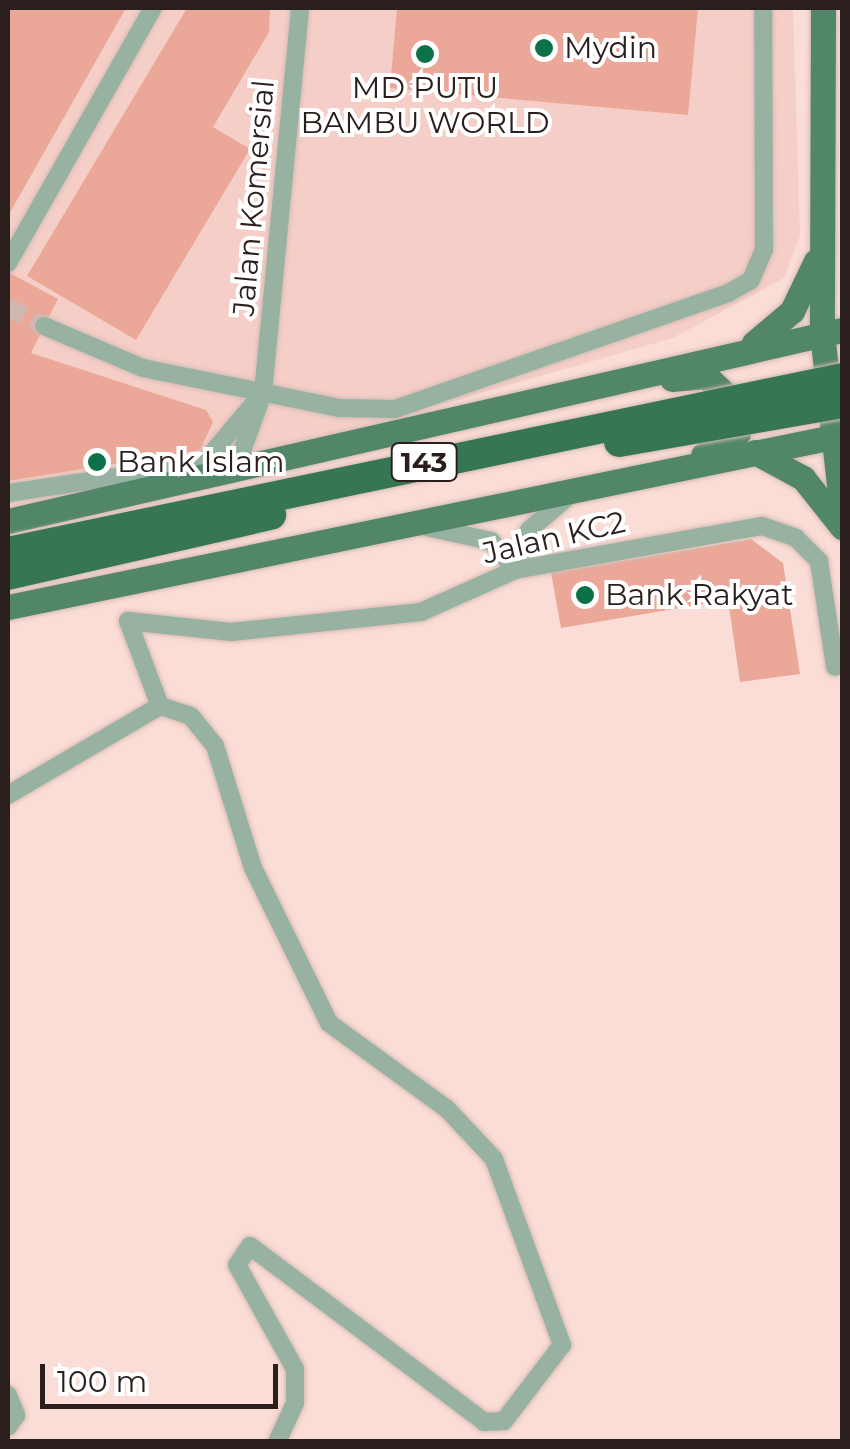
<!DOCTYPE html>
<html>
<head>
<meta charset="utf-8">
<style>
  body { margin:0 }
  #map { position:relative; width:850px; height:1449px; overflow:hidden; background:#faddd6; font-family:Montserrat,sans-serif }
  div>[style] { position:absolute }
  .built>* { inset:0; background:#f5cfc7 }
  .building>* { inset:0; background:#eba797 }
  .street-tunnel>* { height:18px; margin-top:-9px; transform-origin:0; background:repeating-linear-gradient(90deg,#d0b7b1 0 18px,transparent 0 27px) }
  .roads { filter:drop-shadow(0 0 2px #d5bbb5) drop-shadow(0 0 2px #d5bbb5) }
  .street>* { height:18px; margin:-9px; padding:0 9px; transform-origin:9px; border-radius:9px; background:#97b2a1 }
  .primary>* { height:25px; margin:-12.5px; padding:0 12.5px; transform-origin:12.5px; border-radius:12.5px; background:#528669 }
  .bridges { filter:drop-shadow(0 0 2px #d5bbb5) drop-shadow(0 0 2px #d5bbb5) }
  .highway-bridge>* { height:30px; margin:-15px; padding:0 15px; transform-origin:15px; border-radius:15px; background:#377655 }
  .dots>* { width:28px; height:28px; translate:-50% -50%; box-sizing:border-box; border:5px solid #fff; border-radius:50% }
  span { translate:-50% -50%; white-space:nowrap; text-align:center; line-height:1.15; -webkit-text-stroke:8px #fff; paint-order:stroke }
  .shield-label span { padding:2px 8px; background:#fff; border:2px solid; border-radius:8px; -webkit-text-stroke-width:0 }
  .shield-label { font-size:28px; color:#2a1f1d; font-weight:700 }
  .poi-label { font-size:30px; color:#2a1f1d }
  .left { translate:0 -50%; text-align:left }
  .street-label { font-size:30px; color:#2a1f1d }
  .frame { position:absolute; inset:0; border:10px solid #2a1f1d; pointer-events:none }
  .scale { position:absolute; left:40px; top:1364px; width:238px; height:45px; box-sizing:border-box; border:5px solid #2a1f1d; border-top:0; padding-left:12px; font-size:30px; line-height:35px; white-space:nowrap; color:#2a1f1d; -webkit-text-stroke:8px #fff; paint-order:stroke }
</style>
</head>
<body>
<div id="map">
  <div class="built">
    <i style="clip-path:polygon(8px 8px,793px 8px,800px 236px,784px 278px,673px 338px,300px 445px,8px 504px)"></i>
  </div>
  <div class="building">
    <i style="clip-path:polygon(8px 8px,126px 8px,8px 216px)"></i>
    <i style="clip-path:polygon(187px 8px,270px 8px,269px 32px,213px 127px,250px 149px,136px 340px,27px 276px)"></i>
    <i style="clip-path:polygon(397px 8px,698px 8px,688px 115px,390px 88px)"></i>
    <i style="clip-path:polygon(8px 272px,58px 299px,31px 353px,206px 410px,213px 422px,200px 450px,8px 481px)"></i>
    <i style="clip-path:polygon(751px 539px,783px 563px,800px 674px,740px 682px,728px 600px,561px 628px,551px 573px)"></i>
  </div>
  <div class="street-tunnel">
    <i style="left:8px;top:307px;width:41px;rotate:27.8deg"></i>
  </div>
  <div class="roads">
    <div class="street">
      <i style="left:8px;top:263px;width:293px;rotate:-60.4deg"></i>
      <i style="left:44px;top:326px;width:108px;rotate:23deg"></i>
      <i style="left:143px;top:368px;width:201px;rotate:11.5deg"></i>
      <i style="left:340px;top:408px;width:55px;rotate:1deg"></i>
      <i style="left:395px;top:409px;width:353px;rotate:-19.2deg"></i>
      <i style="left:728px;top:293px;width:26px;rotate:-29deg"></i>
      <i style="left:751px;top:280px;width:33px;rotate:-67deg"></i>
      <i style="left:764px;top:250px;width:242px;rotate:-90.2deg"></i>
      <i style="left:225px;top:470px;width:25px;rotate:-48deg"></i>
      <i style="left:242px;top:451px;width:62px;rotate:-70.1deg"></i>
      <i style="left:263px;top:393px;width:387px;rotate:-84.5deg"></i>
      <i style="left:8px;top:493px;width:197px;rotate:-8.5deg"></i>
      <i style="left:203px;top:464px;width:92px;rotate:-49.9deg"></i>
      <i style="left:422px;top:526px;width:71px;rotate:12.3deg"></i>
      <i style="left:491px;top:541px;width:38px;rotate:50deg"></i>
      <i style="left:515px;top:570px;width:42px;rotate:-70.7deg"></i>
      <i style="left:529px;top:530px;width:57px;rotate:-40.7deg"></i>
      <i style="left:8px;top:795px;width:176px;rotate:-30.4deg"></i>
      <i style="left:8px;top:1395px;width:22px;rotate:68deg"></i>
      <i style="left:16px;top:1415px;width:14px;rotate:124deg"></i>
      <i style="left:277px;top:1442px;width:43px;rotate:-65.2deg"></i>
      <i style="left:295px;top:1403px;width:34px;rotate:-90deg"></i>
      <i style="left:295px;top:1369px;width:119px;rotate:-119.1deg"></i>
      <i style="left:237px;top:1265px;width:23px;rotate:-56deg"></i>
      <i style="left:250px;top:1246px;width:293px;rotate:36.9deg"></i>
      <i style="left:484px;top:1422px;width:20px;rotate:-3deg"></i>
      <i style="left:504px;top:1421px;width:96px;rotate:-52.7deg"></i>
      <i style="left:562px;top:1345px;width:198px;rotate:-110.1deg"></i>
      <i style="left:494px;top:1159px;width:69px;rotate:-133.2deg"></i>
      <i style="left:447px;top:1109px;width:146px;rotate:-143.9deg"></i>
      <i style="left:329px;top:1023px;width:173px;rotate:-116.1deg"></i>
      <i style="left:253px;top:868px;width:128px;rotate:-107.3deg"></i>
      <i style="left:215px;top:746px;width:38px;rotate:-129deg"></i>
      <i style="left:191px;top:716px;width:33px;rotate:-162deg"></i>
      <i style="left:160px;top:706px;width:91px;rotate:-110.6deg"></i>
      <i style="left:128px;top:621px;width:104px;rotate:6.1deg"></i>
      <i style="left:231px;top:632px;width:191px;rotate:-6deg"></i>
      <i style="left:421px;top:612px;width:103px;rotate:-24.1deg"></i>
      <i style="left:515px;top:570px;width:251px;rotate:-10.1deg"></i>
      <i style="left:762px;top:526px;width:36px;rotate:19deg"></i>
      <i style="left:796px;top:538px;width:33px;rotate:45deg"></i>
      <i style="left:819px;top:561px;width:107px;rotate:81.4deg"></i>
    </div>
    <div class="primary">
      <i style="left:823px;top:8px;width:325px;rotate:90.2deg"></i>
      <i style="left:822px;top:333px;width:178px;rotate:83.6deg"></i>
      <i style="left:754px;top:343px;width:50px;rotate:-40.1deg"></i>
      <i style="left:792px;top:311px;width:55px;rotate:-64.4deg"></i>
      <i style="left:672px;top:379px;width:34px;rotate:-5deg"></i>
      <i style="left:706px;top:376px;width:47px;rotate:43.3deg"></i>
      <i style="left:740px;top:408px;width:25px;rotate:95deg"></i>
      <i style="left:738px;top:433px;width:41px;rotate:147.8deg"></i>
      <i style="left:755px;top:452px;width:55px;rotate:28.4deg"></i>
      <i style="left:803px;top:478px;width:63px;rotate:51.5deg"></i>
      <i style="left:8px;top:521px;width:856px;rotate:-12.9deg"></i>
      <i style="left:8px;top:607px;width:852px;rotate:-11.65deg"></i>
    </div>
  </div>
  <div class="bridges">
    <div class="highway-bridge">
      <i style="left:619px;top:442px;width:226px;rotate:-9.9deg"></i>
      <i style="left:8px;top:552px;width:852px;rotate:-11.78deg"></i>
      <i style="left:8px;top:575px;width:270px;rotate:-12.9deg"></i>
    </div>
  </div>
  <div class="dots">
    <i style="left:544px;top:48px;background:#0b7147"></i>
    <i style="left:425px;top:54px;background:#0b7147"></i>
    <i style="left:97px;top:462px;background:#0b7147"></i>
    <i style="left:585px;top:595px;background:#0b7147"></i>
  </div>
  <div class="shield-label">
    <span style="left:424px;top:462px">143</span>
  </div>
  <div class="poi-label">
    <span class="left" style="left:564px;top:48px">Mydin</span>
    <span style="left:425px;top:105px">MD PUTU<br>BAMBU WORLD</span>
    <span class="left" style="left:117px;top:462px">Bank Islam</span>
    <span class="left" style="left:605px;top:595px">Bank Rakyat</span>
  </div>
  <div class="street-label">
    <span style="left:254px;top:198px;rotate:-85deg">Jalan Komersial</span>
    <span style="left:554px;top:538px;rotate:-13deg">Jalan KC2</span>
  </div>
  <div class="frame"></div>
  <div class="scale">100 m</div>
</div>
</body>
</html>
